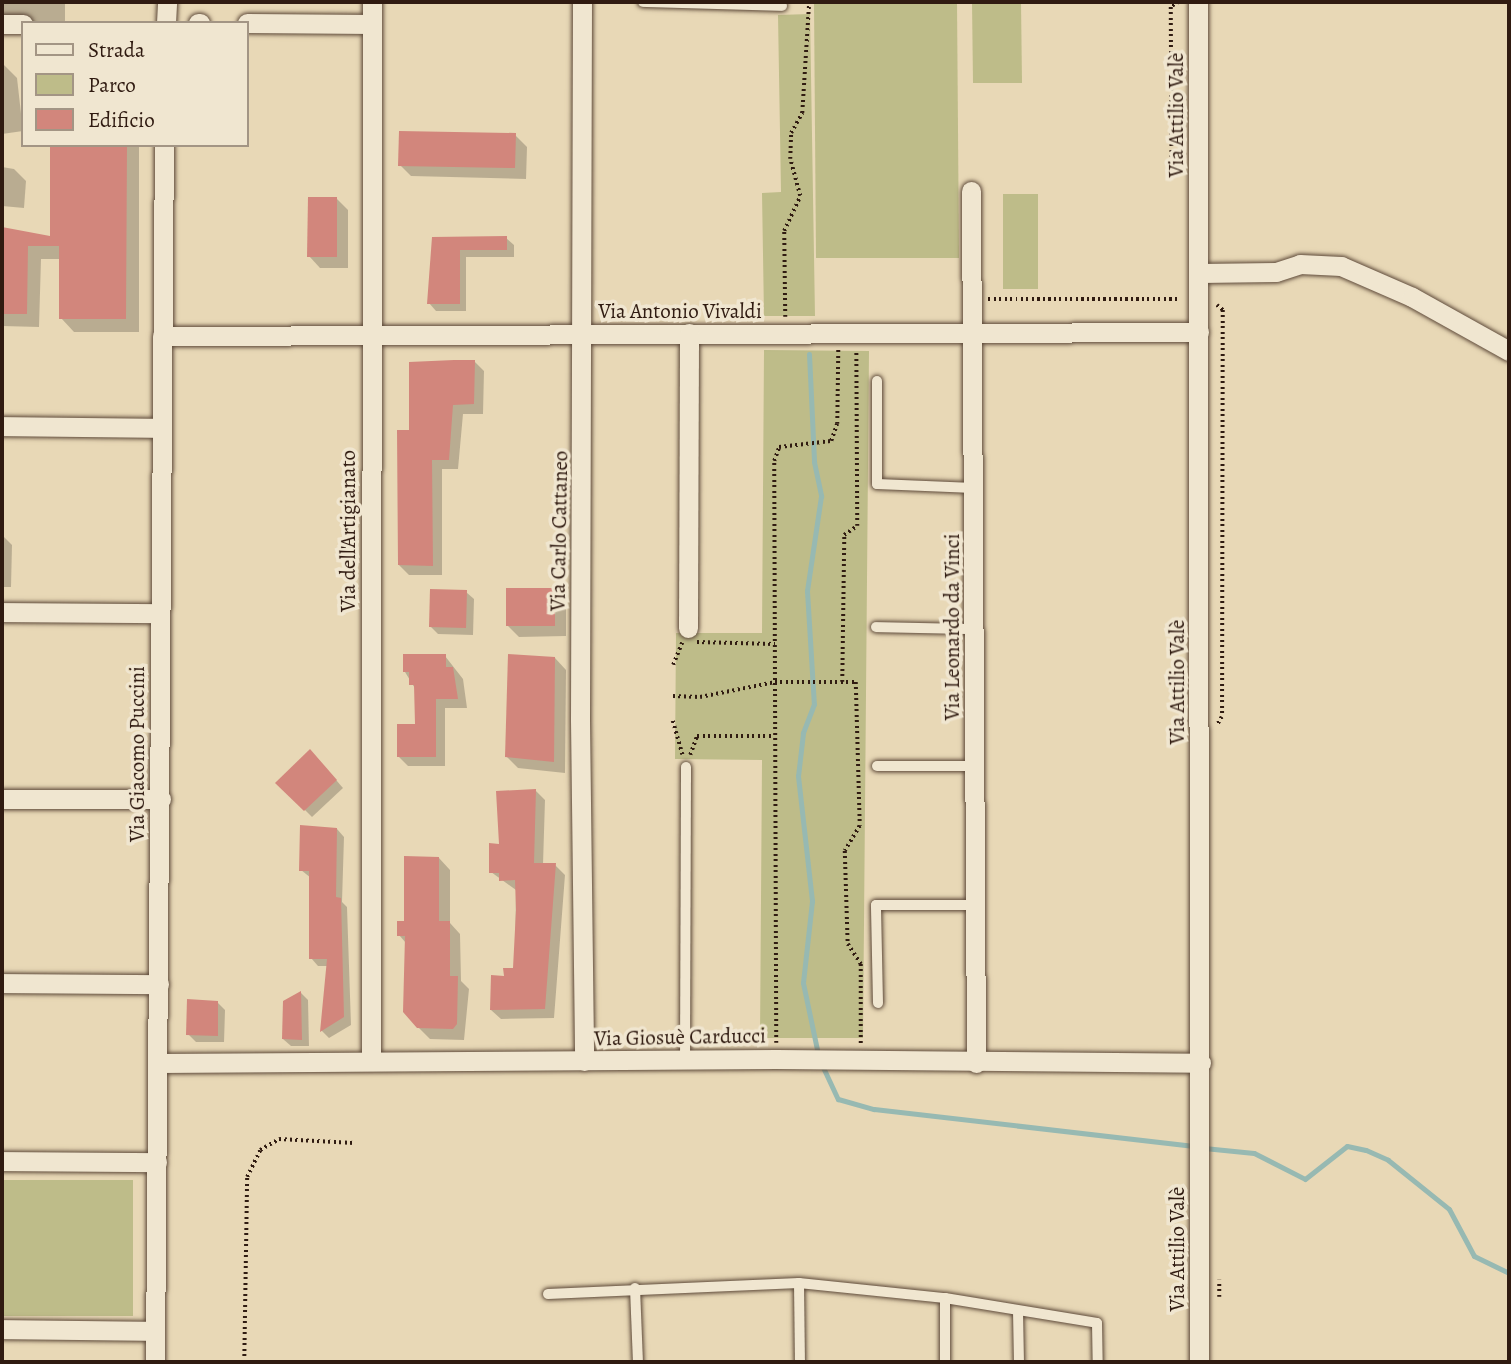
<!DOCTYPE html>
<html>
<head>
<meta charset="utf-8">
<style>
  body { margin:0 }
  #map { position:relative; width:1511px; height:1364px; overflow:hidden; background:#e8d8b6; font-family:Alegreya,serif }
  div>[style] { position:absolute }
  .green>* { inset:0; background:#bebc89 }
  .shadow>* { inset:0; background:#0003 }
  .stream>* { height:5px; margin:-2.5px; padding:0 2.5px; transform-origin:2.5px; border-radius:2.5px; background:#97b9b2 }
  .building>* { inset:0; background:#d2867c }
  .path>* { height:3.5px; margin-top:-1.75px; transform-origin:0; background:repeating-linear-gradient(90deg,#301b11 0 2px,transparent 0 5.5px) }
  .roads { filter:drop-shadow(0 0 2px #5e4a3a) drop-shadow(0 0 2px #5e4a3a) }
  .service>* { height:10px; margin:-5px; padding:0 5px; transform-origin:5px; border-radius:5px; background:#f0e6d0 }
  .minor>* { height:19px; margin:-9.5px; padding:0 9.5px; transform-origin:9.5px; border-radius:9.5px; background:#f0e6d0 }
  span { translate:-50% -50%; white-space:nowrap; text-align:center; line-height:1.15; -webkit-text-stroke:7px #f0e6d0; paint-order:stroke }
  .street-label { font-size:21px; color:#301b11 }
  .frame { position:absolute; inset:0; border:4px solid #301b11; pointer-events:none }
  .legend { position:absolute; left:21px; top:21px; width:228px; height:126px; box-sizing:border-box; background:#f0e6d0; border:2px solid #a39584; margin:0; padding:9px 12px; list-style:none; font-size:21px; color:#301b11 }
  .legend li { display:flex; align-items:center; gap:14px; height:35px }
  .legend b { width:35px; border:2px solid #a39584 }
</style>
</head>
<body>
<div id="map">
  <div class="green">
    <i style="clip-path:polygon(814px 2px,957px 2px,959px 258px,816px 258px)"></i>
    <i style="clip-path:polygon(972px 2px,1021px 2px,1022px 83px,973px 83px)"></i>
    <i style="clip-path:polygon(810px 14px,815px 316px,764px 316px,762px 193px,781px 192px,778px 15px)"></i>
    <i style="clip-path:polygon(1003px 194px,1038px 194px,1038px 289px,1003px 289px)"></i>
    <i style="clip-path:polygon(764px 350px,869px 351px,863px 1038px,760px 1038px,762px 760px,675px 759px,676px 633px,762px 633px)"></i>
    <i style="clip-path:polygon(2px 1180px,133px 1180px,133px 1316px,2px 1316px)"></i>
  </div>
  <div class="shadow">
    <i style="clip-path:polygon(2px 2px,65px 2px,65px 21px,2px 22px)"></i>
    <i style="clip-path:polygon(2px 63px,17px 78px,23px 131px,2px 134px)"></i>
    <i style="clip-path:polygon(515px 135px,527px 147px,526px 179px,411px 176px,400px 165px)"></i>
    <i style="clip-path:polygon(52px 145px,139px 145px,139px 332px,74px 332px,61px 318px,61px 259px,41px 259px,39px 327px,2px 326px,2px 229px,52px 238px)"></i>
    <i style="clip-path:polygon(2px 167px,14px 169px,26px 181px,24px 208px,2px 206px)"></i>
    <i style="clip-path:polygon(337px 199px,348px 210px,348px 268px,320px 268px,309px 256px)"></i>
    <i style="clip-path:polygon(506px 238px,514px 245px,514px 257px,466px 257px,466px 311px,436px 311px,429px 303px,434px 239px)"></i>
    <i style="clip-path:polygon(474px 361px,484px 371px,483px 414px,463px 414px,458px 469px,442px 469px,442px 575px,409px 575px,399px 565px,411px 432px)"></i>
    <i style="clip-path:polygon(2px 535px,12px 545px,11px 587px,2px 587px)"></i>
    <i style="clip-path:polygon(555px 589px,566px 601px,566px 636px,519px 637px,508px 626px)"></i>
    <i style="clip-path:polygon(466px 592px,474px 599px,473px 635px,438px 634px,431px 627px)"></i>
    <i style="clip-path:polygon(445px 656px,463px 679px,467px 708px,445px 708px,445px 766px,408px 766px,398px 756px,417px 725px,416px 690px,405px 672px)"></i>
    <i style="clip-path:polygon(555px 658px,566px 670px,565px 773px,518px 768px,507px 757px)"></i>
    <i style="clip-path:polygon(317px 758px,343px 788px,312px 817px,278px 783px)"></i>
    <i style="clip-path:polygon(535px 790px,545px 800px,543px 865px,555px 865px,565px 875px,554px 1018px,501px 1019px,491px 1010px,506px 978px,515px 970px,516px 890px,491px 872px,500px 845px)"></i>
    <i style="clip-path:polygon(337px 829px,344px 837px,342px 902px,347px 907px,351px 1025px,329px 1038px,322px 1031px,328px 966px,318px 966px,311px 958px,311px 878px,301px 870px)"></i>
    <i style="clip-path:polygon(439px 858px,450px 870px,450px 923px,460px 934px,461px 981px,469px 989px,464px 1040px,430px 1039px,418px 1027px,406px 943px,399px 935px)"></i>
    <i style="clip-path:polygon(301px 993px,308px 1000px,309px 1046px,291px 1046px,283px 1039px)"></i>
    <i style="clip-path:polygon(217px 1002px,225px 1010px,224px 1042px,196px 1042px,188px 1034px)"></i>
  </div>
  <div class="stream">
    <i style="left:809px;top:354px;width:108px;rotate:87.3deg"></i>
    <i style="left:814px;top:462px;width:35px;rotate:78deg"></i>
    <i style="left:821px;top:496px;width:96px;rotate:98.4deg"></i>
    <i style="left:807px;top:591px;width:113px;rotate:86.5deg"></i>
    <i style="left:814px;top:704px;width:31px;rotate:111deg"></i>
    <i style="left:803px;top:733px;width:43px;rotate:96.6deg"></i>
    <i style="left:798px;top:776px;width:126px;rotate:83.6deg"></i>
    <i style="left:812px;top:901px;width:82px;rotate:96.3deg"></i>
    <i style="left:803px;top:983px;width:73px;rotate:78.1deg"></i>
    <i style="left:821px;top:1063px;width:40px;rotate:65deg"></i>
    <i style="left:838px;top:1099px;width:37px;rotate:16deg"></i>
    <i style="left:874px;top:1109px;width:322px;rotate:6.6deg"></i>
    <i style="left:1204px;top:1148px;width:50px;rotate:5.7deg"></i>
    <i style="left:1254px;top:1153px;width:57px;rotate:27deg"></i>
    <i style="left:1305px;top:1179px;width:53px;rotate:-38.2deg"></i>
    <i style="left:1347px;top:1146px;width:19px;rotate:12deg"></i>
    <i style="left:1366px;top:1150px;width:24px;rotate:24deg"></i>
    <i style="left:1388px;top:1160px;width:78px;rotate:38.8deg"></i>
    <i style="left:1449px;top:1209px;width:53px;rotate:62deg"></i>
    <i style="left:1474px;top:1256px;width:39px;rotate:26deg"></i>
  </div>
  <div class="building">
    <i style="clip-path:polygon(399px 131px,516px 133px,515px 168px,398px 166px)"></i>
    <i style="clip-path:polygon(50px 145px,127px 145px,126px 319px,59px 319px,59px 246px,28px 246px,27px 314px,2px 314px,2px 227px,50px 236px)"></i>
    <i style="clip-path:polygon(308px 197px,337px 197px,337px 257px,307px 257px)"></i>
    <i style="clip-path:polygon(507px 236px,507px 250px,460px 250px,460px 304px,427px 304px,432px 237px)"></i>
    <i style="clip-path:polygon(454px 360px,475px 360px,474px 404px,453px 405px,449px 460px,432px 460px,433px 566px,398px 565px,397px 430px,409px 430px,409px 362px)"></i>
    <i style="clip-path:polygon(506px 588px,555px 588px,555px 626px,506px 626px)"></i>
    <i style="clip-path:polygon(430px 589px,467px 590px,466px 628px,429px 627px)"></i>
    <i style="clip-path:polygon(403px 654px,446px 654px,446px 667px,453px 667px,458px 699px,436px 699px,436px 757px,397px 757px,397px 724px,415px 724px,414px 685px,409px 685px,409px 672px,403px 672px)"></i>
    <i style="clip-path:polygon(508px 654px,555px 657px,554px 762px,505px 757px)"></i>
    <i style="clip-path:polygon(310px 749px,337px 780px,304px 811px,275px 783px)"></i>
    <i style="clip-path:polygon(536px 789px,534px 863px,556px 863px,545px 1009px,490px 1010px,491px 975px,504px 976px,503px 968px,513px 968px,516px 910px,515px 880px,499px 881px,499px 873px,489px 873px,489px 843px,499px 844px,496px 791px)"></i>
    <i style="clip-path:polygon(300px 825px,337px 828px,336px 897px,341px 898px,344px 1017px,320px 1032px,327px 959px,309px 959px,309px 871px,299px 871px)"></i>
    <i style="clip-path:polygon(404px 856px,439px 857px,439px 921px,450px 921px,450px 976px,458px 976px,457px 1024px,453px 1029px,417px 1028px,403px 1012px,405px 936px,397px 936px,397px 921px,404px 921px)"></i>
    <i style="clip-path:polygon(301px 991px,302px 1040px,282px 1039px,283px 1001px)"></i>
    <i style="clip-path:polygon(187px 999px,218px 1001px,218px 1036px,186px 1035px)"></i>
  </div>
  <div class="path">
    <i style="left:1179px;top:2px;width:9px;rotate:148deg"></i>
    <i style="left:1171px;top:7px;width:164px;rotate:89.7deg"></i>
    <i style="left:1172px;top:171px;width:9px;rotate:32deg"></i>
    <i style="left:988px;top:299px;width:192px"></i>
    <i style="left:1217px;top:305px;width:8px;rotate:40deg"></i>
    <i style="left:1223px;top:310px;width:407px;rotate:90.1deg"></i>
    <i style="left:1222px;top:717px;width:8px;rotate:120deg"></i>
    <i style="left:785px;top:317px;width:86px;rotate:-90.7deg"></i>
    <i style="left:784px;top:231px;width:38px;rotate:-65deg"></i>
    <i style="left:800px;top:196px;width:38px;rotate:-105deg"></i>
    <i style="left:790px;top:159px;width:26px;rotate:-88deg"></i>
    <i style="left:791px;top:133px;width:23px;rotate:-61deg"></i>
    <i style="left:802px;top:113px;width:111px;rotate:-86.4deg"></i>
    <i style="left:697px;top:642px;width:78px;rotate:1.5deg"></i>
    <i style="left:673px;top:665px;width:24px;rotate:-68deg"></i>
    <i style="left:842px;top:682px;width:147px;rotate:-89.2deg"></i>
    <i style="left:844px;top:535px;width:16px;rotate:-35deg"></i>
    <i style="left:857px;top:526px;width:175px;rotate:-90.3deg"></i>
    <i style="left:673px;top:696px;width:27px;rotate:2deg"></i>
    <i style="left:700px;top:697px;width:76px;rotate:-11.3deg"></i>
    <i style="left:775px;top:682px;width:81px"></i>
    <i style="left:856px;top:682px;width:144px;rotate:88.4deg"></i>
    <i style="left:860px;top:826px;width:29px;rotate:121deg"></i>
    <i style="left:845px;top:851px;width:93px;rotate:88.2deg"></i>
    <i style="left:848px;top:944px;width:24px;rotate:57deg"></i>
    <i style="left:861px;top:964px;width:80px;rotate:90deg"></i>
    <i style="left:673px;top:721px;width:35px;rotate:74deg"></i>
    <i style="left:690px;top:755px;width:20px;rotate:-70deg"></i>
    <i style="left:697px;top:736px;width:77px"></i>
    <i style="left:776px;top:1043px;width:582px;rotate:-90.2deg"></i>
    <i style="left:774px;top:461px;width:15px;rotate:-70deg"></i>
    <i style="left:779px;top:447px;width:52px;rotate:-6.6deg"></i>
    <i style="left:831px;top:441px;width:18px;rotate:-71deg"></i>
    <i style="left:837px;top:424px;width:75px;rotate:-89.2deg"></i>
    <i style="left:1219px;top:1297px;width:17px;rotate:-90deg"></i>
    <i style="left:244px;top:1362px;width:185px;rotate:-89.1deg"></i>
    <i style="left:247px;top:1177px;width:30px;rotate:-64deg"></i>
    <i style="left:260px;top:1150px;width:22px;rotate:-30deg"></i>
    <i style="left:279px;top:1139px;width:75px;rotate:3.1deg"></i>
  </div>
  <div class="roads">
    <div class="service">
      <i style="left:643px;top:2px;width:139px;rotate:1.6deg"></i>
      <i style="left:877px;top:381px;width:103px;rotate:90deg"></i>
      <i style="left:877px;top:484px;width:97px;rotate:2.4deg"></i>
      <i style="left:876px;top:627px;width:98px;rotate:1.2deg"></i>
      <i style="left:877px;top:766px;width:98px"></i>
      <i style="left:878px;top:1003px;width:98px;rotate:-91.2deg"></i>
      <i style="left:876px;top:905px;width:99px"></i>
      <i style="left:685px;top:1060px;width:293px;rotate:-89.8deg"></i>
      <i style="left:799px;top:1283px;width:79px;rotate:89.3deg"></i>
      <i style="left:635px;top:1288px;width:74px;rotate:87.7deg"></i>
      <i style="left:548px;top:1294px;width:251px;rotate:-2.5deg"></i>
      <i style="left:799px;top:1283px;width:147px;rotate:5.9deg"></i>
      <i style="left:945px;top:1298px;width:154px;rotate:9.3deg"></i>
      <i style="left:1097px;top:1323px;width:39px;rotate:89deg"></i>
      <i style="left:1018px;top:1311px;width:51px;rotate:88.9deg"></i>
      <i style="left:945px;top:1362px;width:64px;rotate:-90deg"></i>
    </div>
    <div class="minor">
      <i style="left:582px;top:2px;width:718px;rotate:90.16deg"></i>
      <i style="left:580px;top:720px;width:341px;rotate:89.3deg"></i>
      <i style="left:1198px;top:2px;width:1360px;rotate:89.96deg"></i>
      <i style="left:166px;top:23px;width:21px;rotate:-87deg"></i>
      <i style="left:198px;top:23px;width:2px"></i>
      <i style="left:247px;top:23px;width:125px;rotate:0.5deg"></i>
      <i style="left:2px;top:24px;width:21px"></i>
      <i style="left:971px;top:191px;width:872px;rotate:89.67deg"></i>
      <i style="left:1200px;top:273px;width:76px;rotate:-0.8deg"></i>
      <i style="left:1276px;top:272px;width:25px;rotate:-18deg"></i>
      <i style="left:1300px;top:264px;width:41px;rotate:2.8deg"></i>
      <i style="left:1341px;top:266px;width:77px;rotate:23.6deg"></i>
      <i style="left:1412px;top:297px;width:111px;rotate:29.1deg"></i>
      <i style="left:162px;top:336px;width:1037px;rotate:-0.22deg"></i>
      <i style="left:2px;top:426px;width:160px;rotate:0.7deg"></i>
      <i style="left:2px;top:612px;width:158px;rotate:0.4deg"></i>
      <i style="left:688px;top:628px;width:295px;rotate:-89.8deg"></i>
      <i style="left:2px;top:799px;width:159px"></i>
      <i style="left:2px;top:983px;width:157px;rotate:0.4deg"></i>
      <i style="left:371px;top:1061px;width:1059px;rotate:-89.95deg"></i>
      <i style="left:159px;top:1063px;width:617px;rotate:-0.37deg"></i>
      <i style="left:776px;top:1059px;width:425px;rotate:0.5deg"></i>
      <i style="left:2px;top:1161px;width:155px;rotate:0.4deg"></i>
      <i style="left:2px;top:1329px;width:153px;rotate:0.7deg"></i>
      <i style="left:155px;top:1362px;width:1217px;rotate:-89.58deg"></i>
    </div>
  </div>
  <div class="street-label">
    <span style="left:1176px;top:115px;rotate:-90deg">Via Attilio Valè</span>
    <span style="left:680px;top:311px">Via Antonio Vivaldi</span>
    <span style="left:348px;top:531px;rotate:-90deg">Via dell'Artigianato</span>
    <span style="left:559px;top:531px;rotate:-89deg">Via Carlo Cattaneo</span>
    <span style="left:952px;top:627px;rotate:-90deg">Via Leonardo da Vinci</span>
    <span style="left:1177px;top:682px;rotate:-90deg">Via Attilio Valè</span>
    <span style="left:137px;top:754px;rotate:-90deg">Via Giacomo Puccini</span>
    <span style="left:680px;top:1037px;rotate:-1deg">Via Giosuè Carducci</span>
    <span style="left:1177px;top:1249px;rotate:-90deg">Via Attilio Valè</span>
  </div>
  <div class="frame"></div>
  <ul class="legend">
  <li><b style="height:9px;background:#f0e6d0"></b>Strada</li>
  <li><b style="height:19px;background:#bebc89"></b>Parco</li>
  <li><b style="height:19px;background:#d2867c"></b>Edificio</li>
  </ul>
</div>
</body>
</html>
